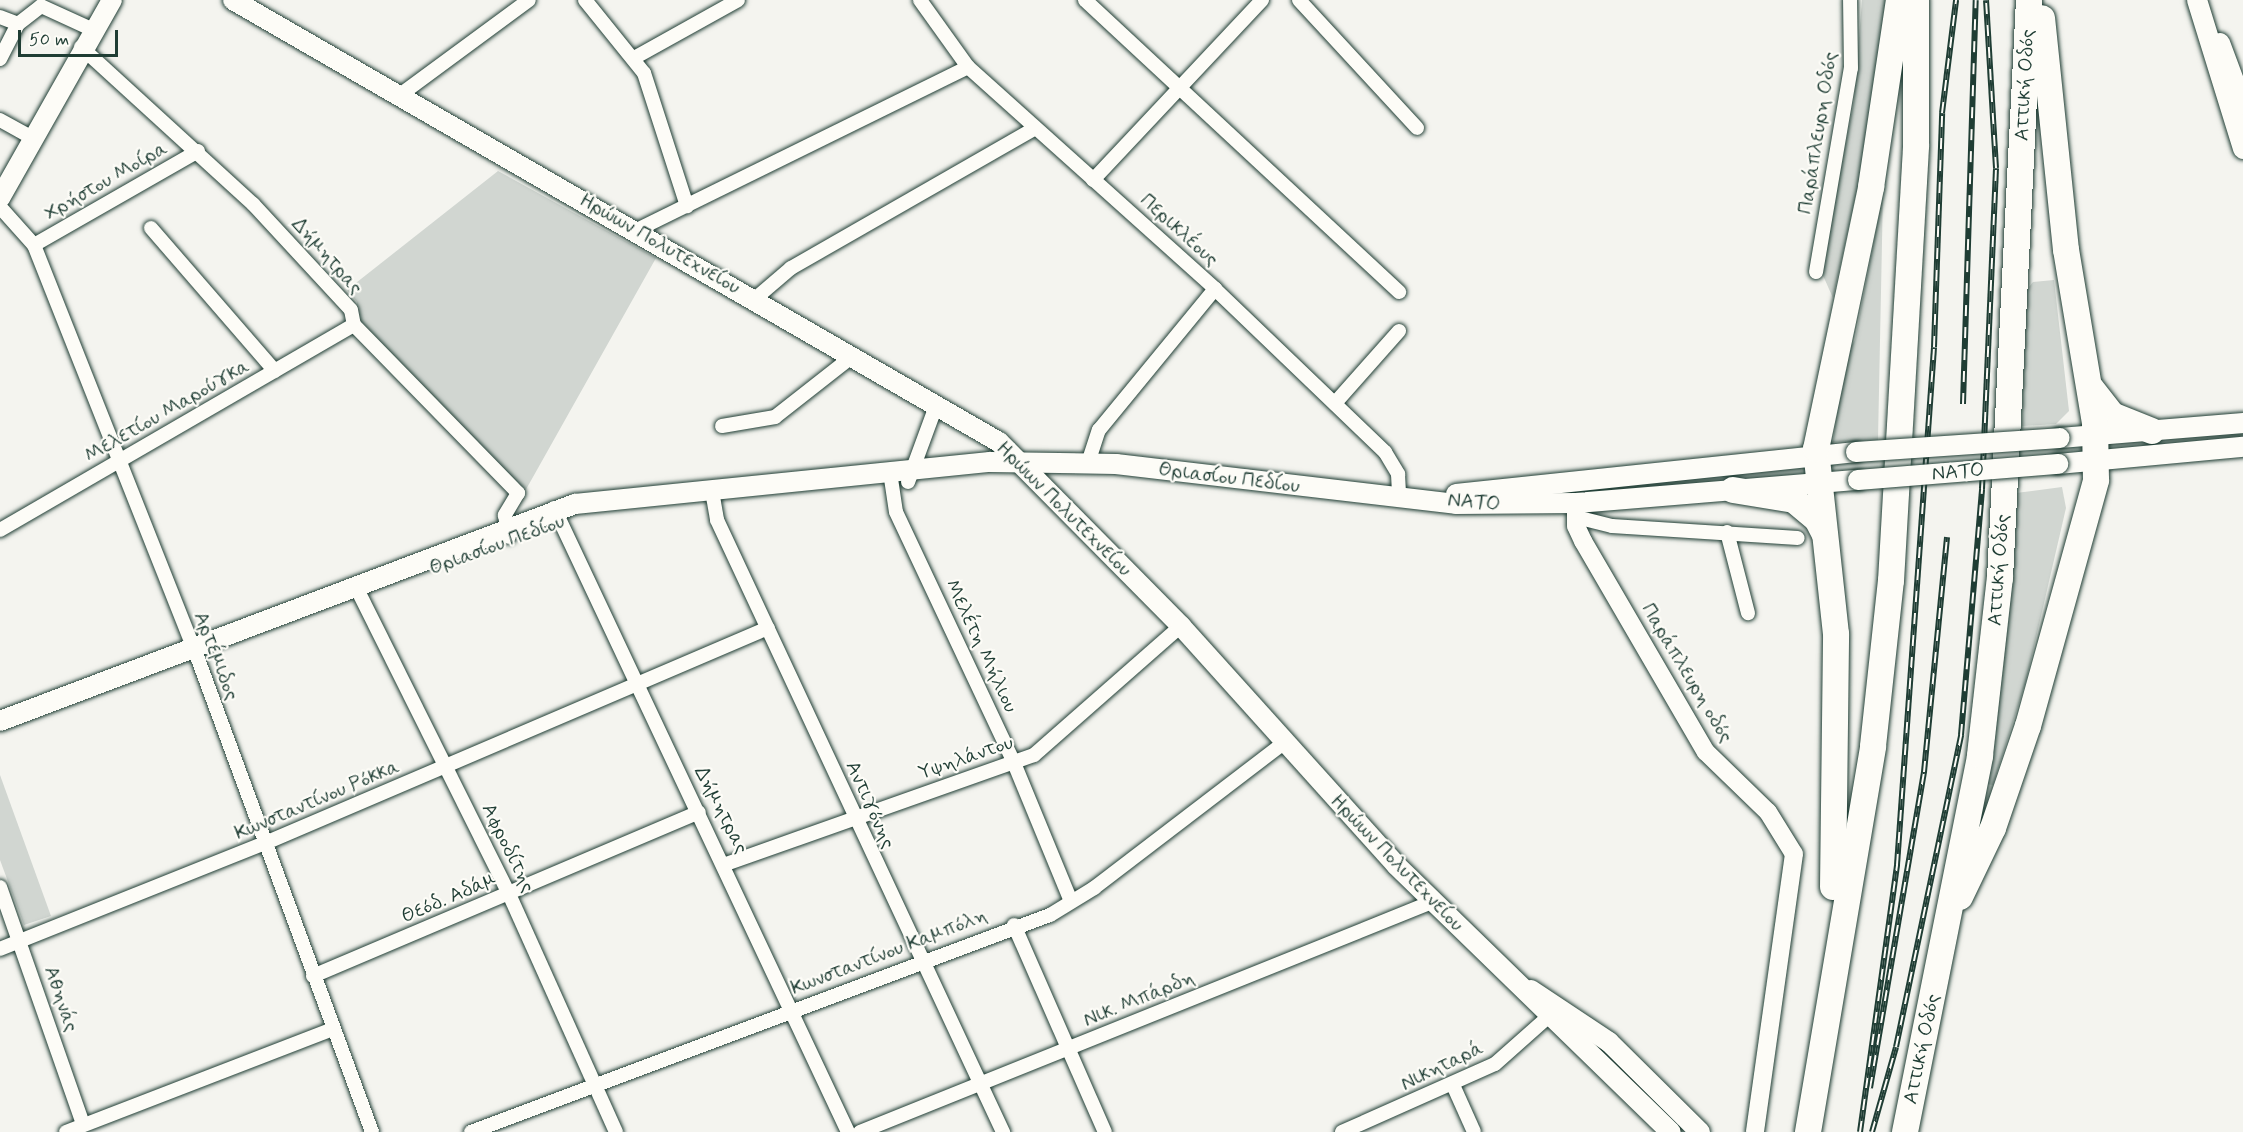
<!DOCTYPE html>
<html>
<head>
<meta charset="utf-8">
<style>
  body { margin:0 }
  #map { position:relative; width:2243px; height:1132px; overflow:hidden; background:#f4f4ef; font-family:Mynerve,sans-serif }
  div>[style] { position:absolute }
  .green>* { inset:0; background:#d1d6d1 }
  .roads { filter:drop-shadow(0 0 2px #1f3d34) drop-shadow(0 0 2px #1f3d34) }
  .minor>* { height:14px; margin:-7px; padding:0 7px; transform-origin:7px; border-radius:7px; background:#fdfcf7 }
  .tertiary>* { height:18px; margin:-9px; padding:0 9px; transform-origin:9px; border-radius:9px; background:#fdfcf7 }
  .secondary>* { height:20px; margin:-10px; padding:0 10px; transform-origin:10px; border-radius:10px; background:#fdfcf7 }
  .motorway>* { height:26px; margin:-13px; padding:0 13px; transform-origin:13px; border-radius:13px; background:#fdfcf7 }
  .rail>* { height:6px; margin-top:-3px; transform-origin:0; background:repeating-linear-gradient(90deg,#fdfcf7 0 11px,#1f3d34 0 22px); box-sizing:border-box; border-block:2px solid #1f3d34 }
  .bridges { filter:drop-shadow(0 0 2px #1f3d34) drop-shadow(0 0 2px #1f3d34) }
  .secondary-bridge>* { height:20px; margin:-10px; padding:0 10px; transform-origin:10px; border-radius:10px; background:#fdfcf7 }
  span { translate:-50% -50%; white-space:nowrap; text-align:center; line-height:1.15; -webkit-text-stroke:4.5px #fdfcf7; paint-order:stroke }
  .street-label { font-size:20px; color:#1f3d34 }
  .scale { position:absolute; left:18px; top:30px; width:100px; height:27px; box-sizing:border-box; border:3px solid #1f3d34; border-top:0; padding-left:8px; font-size:18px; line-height:21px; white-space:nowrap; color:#1f3d34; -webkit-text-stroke:4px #fdfcf7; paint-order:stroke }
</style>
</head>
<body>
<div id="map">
  <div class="green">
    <i style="clip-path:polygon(1862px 0,1888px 0,1869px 136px,1833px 298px,1821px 271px,1854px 101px)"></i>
    <i style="clip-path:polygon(498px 171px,656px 258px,524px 493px,357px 317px,357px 302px,347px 290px)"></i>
    <i style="clip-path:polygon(1883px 193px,1878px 440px,1833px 442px,1844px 357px,1855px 340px)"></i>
    <i style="clip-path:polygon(2054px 280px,2069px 411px,2056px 424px,2022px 426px,2025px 292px,2033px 282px)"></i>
    <i style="clip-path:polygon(1801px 466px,1802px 474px,1564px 497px,1564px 489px)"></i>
    <i style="clip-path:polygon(2062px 487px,2066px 508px,2026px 681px,1993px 785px,1986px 784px,2016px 493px)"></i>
    <i style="clip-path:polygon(0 775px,51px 916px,24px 925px,0 860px)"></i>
  </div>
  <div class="roads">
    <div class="minor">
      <i style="left:585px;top:0;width:94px;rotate:51.1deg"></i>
      <i style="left:644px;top:73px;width:140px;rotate:72.1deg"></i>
      <i style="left:920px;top:0;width:82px;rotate:54.4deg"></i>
      <i style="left:968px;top:67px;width:332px;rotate:41.9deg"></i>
      <i style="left:1215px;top:289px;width:236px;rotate:43.8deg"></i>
      <i style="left:1385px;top:452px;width:26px;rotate:59deg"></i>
      <i style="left:1398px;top:474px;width:21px;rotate:87deg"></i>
      <i style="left:1085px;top:0;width:429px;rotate:42.9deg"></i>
      <i style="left:1299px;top:0;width:174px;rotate:47.3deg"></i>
      <i style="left:0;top:17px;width:19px;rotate:21deg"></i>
      <i style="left:18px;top:24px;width:29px;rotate:-38deg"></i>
      <i style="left:41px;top:6px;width:55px;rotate:24.7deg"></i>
      <i style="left:81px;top:47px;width:233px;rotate:42.4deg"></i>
      <i style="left:253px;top:204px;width:144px;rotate:47.2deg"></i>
      <i style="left:351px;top:310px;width:15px;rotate:79deg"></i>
      <i style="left:354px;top:325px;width:235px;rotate:45.7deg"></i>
      <i style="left:518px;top:493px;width:26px;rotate:121deg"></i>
      <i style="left:505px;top:515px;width:22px;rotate:80deg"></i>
      <i style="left:634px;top:58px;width:119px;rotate:-29.1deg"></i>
      <i style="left:0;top:59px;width:39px;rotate:-63deg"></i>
      <i style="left:400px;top:95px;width:160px;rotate:-36.4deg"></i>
      <i style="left:0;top:120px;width:38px;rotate:29deg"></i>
      <i style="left:1093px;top:180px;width:247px;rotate:-46.8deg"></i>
      <i style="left:0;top:207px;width:51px;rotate:48.2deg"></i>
      <i style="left:34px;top:245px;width:445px;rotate:68.4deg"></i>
      <i style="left:198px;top:659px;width:504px;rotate:69.8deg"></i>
      <i style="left:151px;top:228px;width:189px;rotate:49.1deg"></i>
      <i style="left:637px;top:230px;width:369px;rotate:-26.2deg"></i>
      <i style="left:34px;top:245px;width:189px;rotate:-29.8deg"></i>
      <i style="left:1816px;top:272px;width:207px;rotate:-80.3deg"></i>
      <i style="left:1851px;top:68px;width:68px;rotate:-90.8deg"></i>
      <i style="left:756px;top:298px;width:46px;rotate:-40.6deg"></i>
      <i style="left:791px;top:268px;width:281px;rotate:-29.8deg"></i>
      <i style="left:1336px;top:402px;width:95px;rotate:-48.4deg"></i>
      <i style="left:722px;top:426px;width:54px;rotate:-9.6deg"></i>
      <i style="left:775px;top:417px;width:100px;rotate:-38.1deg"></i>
      <i style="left:1088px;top:463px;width:35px;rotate:-72deg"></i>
      <i style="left:1099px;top:430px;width:183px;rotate:-50.6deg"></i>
      <i style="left:890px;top:472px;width:40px;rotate:81.5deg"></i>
      <i style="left:896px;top:512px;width:277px;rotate:64.8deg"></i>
      <i style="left:1014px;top:763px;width:149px;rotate:67.6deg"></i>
      <i style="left:908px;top:482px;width:81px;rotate:-69.8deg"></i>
      <i style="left:712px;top:491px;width:29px;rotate:80deg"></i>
      <i style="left:717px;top:520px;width:676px;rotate:64.95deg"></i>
      <i style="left:554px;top:508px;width:690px;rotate:64.77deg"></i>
      <i style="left:1576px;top:517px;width:37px;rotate:14deg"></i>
      <i style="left:1612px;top:526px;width:186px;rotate:3.7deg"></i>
      <i style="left:0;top:530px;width:409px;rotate:-30.1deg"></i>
      <i style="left:1727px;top:532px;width:84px;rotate:75.5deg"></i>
      <i style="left:355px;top:585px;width:345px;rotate:63.5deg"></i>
      <i style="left:509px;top:894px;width:261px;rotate:65.8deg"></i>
      <i style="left:726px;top:864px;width:327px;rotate:-19.5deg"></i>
      <i style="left:1034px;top:755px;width:196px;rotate:-41.3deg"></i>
      <i style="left:0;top:887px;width:251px;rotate:70.7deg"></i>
      <i style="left:1014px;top:925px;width:226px;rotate:66.3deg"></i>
      <i style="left:0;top:949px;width:283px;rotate:-21.8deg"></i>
      <i style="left:263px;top:844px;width:549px;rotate:-23.16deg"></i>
      <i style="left:313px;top:976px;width:419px;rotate:-23deg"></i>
      <i style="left:1453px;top:1085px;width:51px;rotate:65.9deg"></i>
      <i style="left:66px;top:1132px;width:286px;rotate:-21.1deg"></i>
      <i style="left:471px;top:1132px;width:618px;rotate:-20.55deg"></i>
      <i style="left:1050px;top:915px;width:52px;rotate:-31.5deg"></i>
      <i style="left:1094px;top:888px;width:240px;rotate:-37.4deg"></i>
      <i style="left:860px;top:1132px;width:617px;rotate:-21.9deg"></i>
      <i style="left:1342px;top:1132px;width:167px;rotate:-24deg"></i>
      <i style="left:1495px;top:1064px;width:71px;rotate:-41.6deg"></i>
    </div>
    <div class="tertiary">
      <i style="left:1576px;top:503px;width:23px;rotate:90deg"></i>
      <i style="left:1576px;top:526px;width:17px;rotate:65deg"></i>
      <i style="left:1583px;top:541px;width:244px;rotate:59.8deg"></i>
      <i style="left:1706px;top:752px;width:86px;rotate:44.1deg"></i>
      <i style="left:1768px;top:812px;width:49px;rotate:58.2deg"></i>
      <i style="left:1794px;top:854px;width:281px;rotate:98deg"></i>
    </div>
    <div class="secondary">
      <i style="left:233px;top:0;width:884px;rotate:29.99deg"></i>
      <i style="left:999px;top:442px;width:259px;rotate:45.3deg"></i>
      <i style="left:1181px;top:626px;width:321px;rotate:48deg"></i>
      <i style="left:1396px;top:865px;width:383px;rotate:44.2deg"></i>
      <i style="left:2197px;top:0;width:156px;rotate:72.8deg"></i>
      <i style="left:2220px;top:43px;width:66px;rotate:69.6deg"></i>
      <i style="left:0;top:198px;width:227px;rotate:-60.5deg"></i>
      <i style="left:2060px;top:438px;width:184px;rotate:-4.7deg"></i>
      <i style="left:2058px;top:464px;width:186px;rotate:-5.3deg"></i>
      <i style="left:1456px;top:494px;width:402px;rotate:-6deg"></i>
      <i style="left:0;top:721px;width:615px;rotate:-20.68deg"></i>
      <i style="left:575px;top:504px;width:417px;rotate:-5.8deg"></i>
      <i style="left:990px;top:462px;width:126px;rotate:0.9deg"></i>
      <i style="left:1116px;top:464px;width:342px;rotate:6.7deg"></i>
      <i style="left:1456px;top:504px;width:120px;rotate:-0.5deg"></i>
      <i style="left:1576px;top:503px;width:283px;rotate:-4.7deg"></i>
      <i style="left:1531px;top:990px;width:94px;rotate:33.7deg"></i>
      <i style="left:1609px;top:1042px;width:128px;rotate:44.7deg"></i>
    </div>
    <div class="motorway">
      <i style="left:2091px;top:388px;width:34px;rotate:52deg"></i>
      <i style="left:2112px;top:415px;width:43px;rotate:21.8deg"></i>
      <i style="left:1733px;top:490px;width:62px;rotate:9.3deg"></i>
      <i style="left:1794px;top:500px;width:30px;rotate:40deg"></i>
      <i style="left:1817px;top:519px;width:16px;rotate:63deg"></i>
      <i style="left:1833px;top:887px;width:253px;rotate:-89.3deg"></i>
      <i style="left:1836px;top:634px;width:186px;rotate:-96.2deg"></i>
      <i style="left:1816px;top:449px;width:268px;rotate:-78.1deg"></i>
      <i style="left:1871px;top:187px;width:189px;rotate:-81.5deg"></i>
      <i style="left:1960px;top:897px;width:76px;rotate:-64.4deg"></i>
      <i style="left:1993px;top:828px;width:108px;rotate:-71.1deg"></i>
      <i style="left:2028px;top:726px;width:255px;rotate:-74.5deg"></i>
      <i style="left:2096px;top:480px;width:57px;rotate:-91deg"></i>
      <i style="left:2095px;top:423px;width:175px;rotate:-99.5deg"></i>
      <i style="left:2066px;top:250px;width:233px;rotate:-95.9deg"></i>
      <i style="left:1808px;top:1132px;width:391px;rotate:-80.4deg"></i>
      <i style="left:1873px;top:746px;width:166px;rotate:-83.8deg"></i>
      <i style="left:1891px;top:581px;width:437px;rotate:-86.7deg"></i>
      <i style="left:1916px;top:145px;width:145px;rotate:-90deg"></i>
      <i style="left:1905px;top:1132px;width:384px;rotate:-78.7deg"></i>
      <i style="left:1980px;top:755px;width:178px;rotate:-83.6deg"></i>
      <i style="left:2000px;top:578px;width:579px;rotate:-87.13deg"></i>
    </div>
  </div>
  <div class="rail">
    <i style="left:1963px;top:404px;width:404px;rotate:-88.2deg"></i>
    <i style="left:1870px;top:1088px;width:321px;rotate:-80.3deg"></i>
    <i style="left:1924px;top:772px;width:236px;rotate:-84.4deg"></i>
    <i style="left:1860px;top:1132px;width:270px;rotate:-82.1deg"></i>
    <i style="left:1897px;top:865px;width:519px;rotate:-85.91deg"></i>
    <i style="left:1934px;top:347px;width:234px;rotate:-88deg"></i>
    <i style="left:1942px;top:113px;width:114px;rotate:-82.9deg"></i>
    <i style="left:1872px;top:1132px;width:88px;rotate:-74.2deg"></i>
    <i style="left:1896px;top:1047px;width:319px;rotate:-78.2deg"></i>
    <i style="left:1961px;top:735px;width:247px;rotate:-85.1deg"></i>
    <i style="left:1982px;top:489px;width:321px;rotate:-87.5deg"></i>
    <i style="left:1996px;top:168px;width:168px;rotate:-93.4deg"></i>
  </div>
  <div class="bridges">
    <div class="secondary-bridge">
      <i style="left:1856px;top:452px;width:204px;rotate:-3.9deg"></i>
      <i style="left:1858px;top:480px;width:201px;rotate:-4.6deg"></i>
    </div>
  </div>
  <div class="street-label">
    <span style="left:2025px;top:85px;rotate:-87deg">Αττική Οδός</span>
    <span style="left:1818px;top:133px;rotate:-81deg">Παράπλευρη Οδός</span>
    <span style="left:106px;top:181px;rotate:-30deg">Χρήστου Μοίρα</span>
    <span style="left:1179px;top:230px;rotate:42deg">Περικλέους</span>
    <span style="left:660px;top:244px;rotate:30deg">Ηρώων Πολυτεχνείου</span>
    <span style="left:327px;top:256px;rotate:48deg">Δήμητρας</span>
    <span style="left:167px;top:411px;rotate:-30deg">Μελετίου Μαρούγκα</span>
    <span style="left:1958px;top:472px;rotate:-5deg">ΝΑΤΟ</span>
    <span style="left:1229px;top:478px;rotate:7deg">Θριασίου Πεδίου</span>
    <span style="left:1474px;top:502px;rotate:5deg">ΝΑΤΟ</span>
    <span style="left:1064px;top:509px;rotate:45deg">Ηρώων Πολυτεχνείου</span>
    <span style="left:497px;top:545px;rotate:-20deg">Θριασίου Πεδίου</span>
    <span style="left:1999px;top:570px;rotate:-86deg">Αττική Οδός</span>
    <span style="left:981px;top:646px;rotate:65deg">Μελέτη Μήλιου</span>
    <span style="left:216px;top:656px;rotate:69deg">Αρτέμιδος</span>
    <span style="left:1687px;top:673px;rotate:59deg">Παράπλευρη οδός</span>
    <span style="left:966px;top:758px;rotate:-19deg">Υψηλάντου</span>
    <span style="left:317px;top:800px;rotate:-23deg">Κωνσταντίνου Ρόκκα</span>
    <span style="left:870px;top:805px;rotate:66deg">Αντιγόνης</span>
    <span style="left:721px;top:810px;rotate:63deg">Δήμητρας</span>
    <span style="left:508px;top:848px;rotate:64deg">Αφροδίτης</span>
    <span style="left:1397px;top:863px;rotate:46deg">Ηρώων Πολυτεχνείου</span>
    <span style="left:449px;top:898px;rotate:-23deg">Θεόδ. Αδάμ</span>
    <span style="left:889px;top:952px;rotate:-21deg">Κωνσταντίνου Καμπόλη</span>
    <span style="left:61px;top:999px;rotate:71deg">Αθηνάς</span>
    <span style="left:1139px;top:999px;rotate:-22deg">Νικ. Μπάρδη</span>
    <span style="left:1922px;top:1049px;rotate:-78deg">Αττική Οδός</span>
    <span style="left:1442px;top:1066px;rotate:-26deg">Νικηταρά</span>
  </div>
  <div class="scale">50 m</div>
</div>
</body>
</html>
